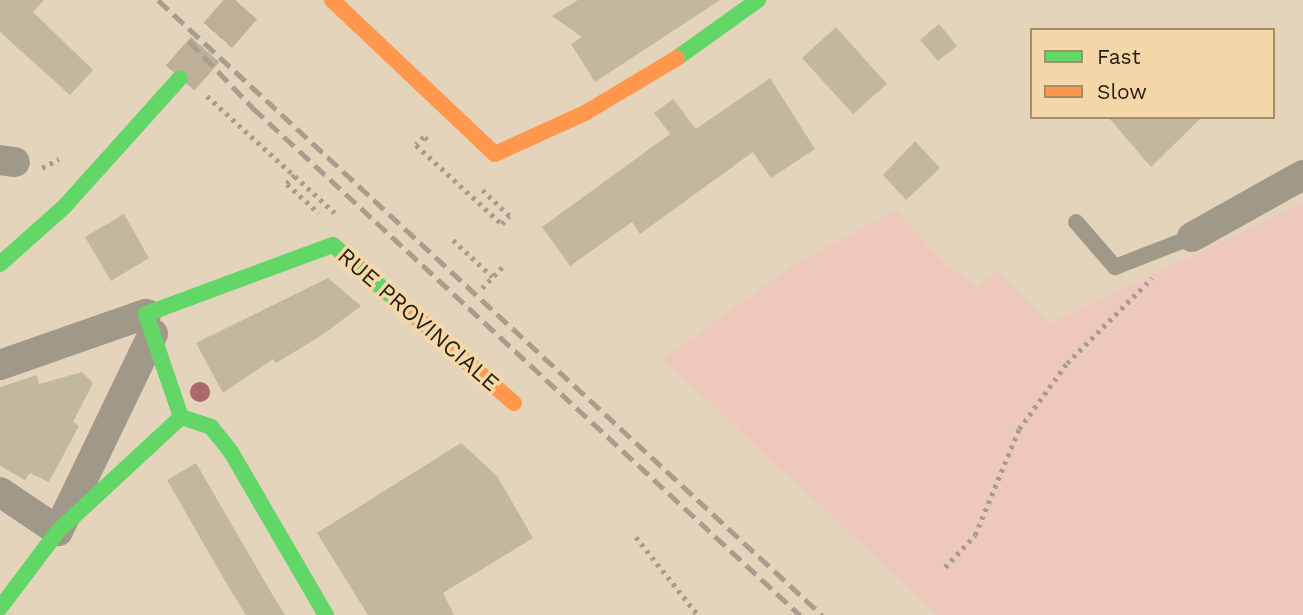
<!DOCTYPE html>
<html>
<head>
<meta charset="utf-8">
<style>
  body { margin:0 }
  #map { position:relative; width:1303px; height:615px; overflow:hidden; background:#e4d4bb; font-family:"Work Sans",sans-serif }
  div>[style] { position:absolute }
  .green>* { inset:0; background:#efc8bd }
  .building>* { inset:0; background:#c2b89c }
  .secondary-tunnel>* { height:38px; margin-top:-19px; transform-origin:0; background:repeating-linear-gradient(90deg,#beaf98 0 38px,transparent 0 57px) }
  .path>* { height:4.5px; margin-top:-2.25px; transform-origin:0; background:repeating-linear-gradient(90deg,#a89d8d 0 3.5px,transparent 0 8.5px) }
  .lane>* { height:16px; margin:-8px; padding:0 8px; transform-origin:8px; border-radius:8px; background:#a09889 }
  .street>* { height:30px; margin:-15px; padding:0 15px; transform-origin:15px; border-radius:15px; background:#a09889 }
  .fast>* { height:16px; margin:-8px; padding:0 8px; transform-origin:8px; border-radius:8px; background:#63d668 }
  .slow>* { height:16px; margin:-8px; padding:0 8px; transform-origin:8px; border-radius:8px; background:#ff974d }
  .rail>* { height:5px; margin-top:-2.5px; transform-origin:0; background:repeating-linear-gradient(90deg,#a89e8d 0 14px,transparent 0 21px) }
  .trees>* { width:20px; height:20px; margin:-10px; border-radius:50%; background:#ac6868 }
  span { translate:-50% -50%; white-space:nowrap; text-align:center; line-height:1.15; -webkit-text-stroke:7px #f5d8aa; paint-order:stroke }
  .street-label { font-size:23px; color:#271d0b }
  .legend { position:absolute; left:1030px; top:28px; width:245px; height:91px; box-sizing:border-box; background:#f5d8aa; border:2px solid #a38d6a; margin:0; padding:9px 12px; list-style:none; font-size:21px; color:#271d0b }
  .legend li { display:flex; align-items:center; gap:14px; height:35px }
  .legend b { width:35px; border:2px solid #a38d6a }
</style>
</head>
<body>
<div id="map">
  <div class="green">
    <i style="clip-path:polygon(1303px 203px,1303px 615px,938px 615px,663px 359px,797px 263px,896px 210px,944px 263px,977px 287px,997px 271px,1050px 323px)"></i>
  </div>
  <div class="building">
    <i style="clip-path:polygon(0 0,44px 0,33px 12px,93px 70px,70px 95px,0 32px)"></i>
    <i style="clip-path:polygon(578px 0,720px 0,595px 82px,571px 44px,582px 37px,552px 16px)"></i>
    <i style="clip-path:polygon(939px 24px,957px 46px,938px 61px,920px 40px)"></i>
    <i style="clip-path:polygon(836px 27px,887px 84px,853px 114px,802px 58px)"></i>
    <i style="clip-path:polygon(770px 78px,815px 149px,771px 178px,753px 152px,640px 234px,632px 222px,570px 266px,542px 227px,670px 134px,654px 113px,673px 99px,696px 129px)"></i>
    <i style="clip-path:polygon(1108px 117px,1202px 117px,1151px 167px)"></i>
    <i style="clip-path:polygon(915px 141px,940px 168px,906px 200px,883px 175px)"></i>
    <i style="clip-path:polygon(124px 214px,149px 258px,111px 281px,85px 237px)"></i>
    <i style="clip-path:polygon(328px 278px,361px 306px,322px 335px,276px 363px,273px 359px,223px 393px,196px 343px)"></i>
    <i style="clip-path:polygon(82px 372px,93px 383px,73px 422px,79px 426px,49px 482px,30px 473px,25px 480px,0 466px,0 387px,37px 375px,39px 384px)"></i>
    <i style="clip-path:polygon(461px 443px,497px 476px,533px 538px,443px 593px,454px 615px,368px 615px,317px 533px)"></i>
    <i style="clip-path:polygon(196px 463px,269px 589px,285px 615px,246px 615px,228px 586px,167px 480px)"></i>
  </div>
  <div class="secondary-tunnel">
    <i style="left:180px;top:78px;width:104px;rotate:-48.5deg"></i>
  </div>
  <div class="path">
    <i style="left:207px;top:96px;width:173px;rotate:42.4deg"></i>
    <i style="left:427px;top:140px;width:4px;rotate:-135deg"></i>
    <i style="left:424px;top:137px;width:11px;rotate:135deg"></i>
    <i style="left:416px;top:145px;width:117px;rotate:42.6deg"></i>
    <i style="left:502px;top:224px;width:11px;rotate:-49deg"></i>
    <i style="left:509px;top:216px;width:37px;rotate:-136deg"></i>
    <i style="left:42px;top:168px;width:19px;rotate:-28deg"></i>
    <i style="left:295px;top:175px;width:12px;rotate:132deg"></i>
    <i style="left:287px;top:184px;width:43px;rotate:42.2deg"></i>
    <i style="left:453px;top:240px;width:54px;rotate:42.8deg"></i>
    <i style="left:482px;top:288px;width:33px;rotate:-46deg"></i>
    <i style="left:636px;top:537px;width:100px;rotate:51.5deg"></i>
    <i style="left:945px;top:567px;width:44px;rotate:-46.8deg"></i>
    <i style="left:975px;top:535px;width:115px;rotate:-67.5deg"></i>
    <i style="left:1019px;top:429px;width:82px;rotate:-54deg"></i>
    <i style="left:1067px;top:363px;width:120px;rotate:-45deg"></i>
  </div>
  <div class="lane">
    <i style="left:1076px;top:222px;width:60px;rotate:49.1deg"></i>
    <i style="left:1115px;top:267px;width:83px;rotate:-21.3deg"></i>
  </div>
  <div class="street">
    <i style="left:0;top:160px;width:15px;rotate:8deg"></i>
    <i style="left:1192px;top:237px;width:127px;rotate:-29.2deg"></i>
    <i style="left:0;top:365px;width:155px;rotate:-19.3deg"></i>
    <i style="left:0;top:492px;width:70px;rotate:33.9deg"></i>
    <i style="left:58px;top:531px;width:219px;rotate:-64.3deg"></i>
  </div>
  <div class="fast">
    <i style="left:677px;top:58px;width:100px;rotate:-35.6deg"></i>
    <i style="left:0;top:264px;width:86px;rotate:-41.7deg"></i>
    <i style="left:64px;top:207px;width:173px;rotate:-48deg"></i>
    <i style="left:181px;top:417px;width:109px;rotate:-108.8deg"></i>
    <i style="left:146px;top:314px;width:199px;rotate:-20.3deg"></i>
    <i style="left:333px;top:245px;width:82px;rotate:41.1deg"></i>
    <i style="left:181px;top:417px;width:32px;rotate:18deg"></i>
    <i style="left:211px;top:427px;width:32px;rotate:51deg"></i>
    <i style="left:231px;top:452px;width:189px;rotate:59.8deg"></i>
    <i style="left:0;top:608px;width:96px;rotate:-53deg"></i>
    <i style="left:58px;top:531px;width:168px;rotate:-42.8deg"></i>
  </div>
  <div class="slow">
    <i style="left:332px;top:0;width:224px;rotate:43.4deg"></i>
    <i style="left:495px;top:154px;width:99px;rotate:-24.5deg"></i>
    <i style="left:585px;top:113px;width:107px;rotate:-30.9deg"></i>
    <i style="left:395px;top:299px;width:158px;rotate:41.2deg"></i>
  </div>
  <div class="rail">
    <i style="left:158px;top:0;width:905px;rotate:42.81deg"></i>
    <i style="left:189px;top:41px;width:93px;rotate:46.3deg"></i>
    <i style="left:253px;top:108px;width:746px;rotate:42.83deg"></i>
  </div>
  <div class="trees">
    <i style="left:200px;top:392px"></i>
  </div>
  <div class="street-label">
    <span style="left:418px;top:320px;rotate:41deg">RUE PROVINCIALE</span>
  </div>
  <ul class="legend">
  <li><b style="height:9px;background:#63d668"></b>Fast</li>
  <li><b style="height:9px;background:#ff974d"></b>Slow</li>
  </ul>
</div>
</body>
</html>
